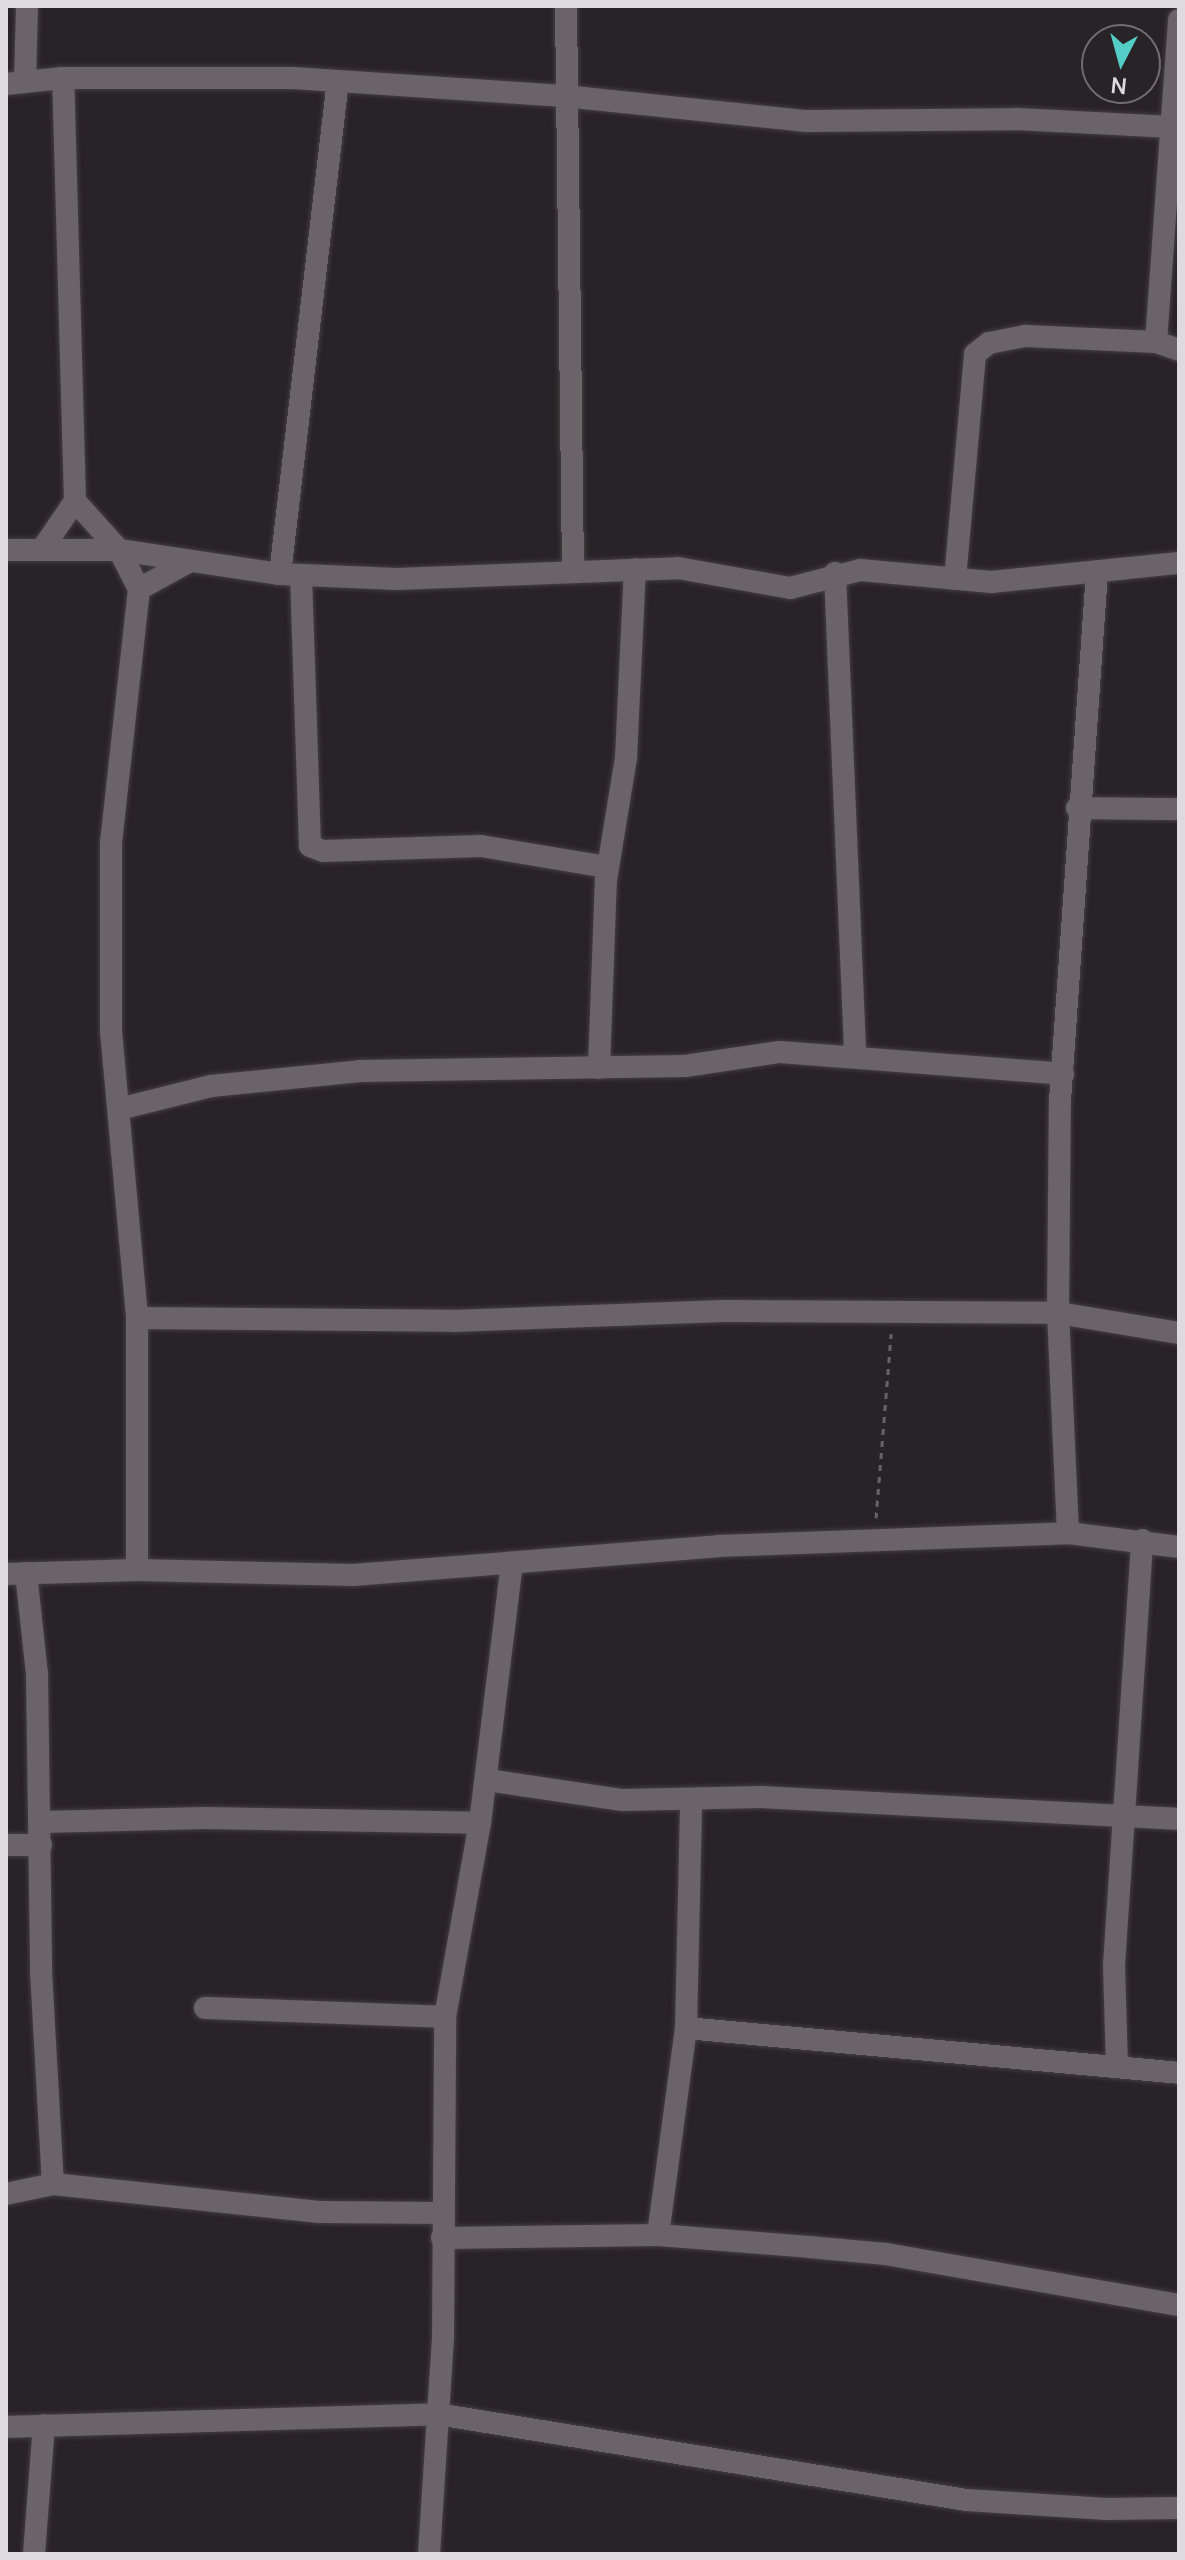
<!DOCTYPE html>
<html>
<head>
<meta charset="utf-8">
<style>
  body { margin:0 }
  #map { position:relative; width:1185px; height:2560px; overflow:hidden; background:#282327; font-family:Manrope,sans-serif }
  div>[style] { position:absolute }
  .path>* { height:3px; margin-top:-1.5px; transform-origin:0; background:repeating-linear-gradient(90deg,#666265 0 6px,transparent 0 12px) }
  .roads { filter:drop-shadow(0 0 2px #423e41) drop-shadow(0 0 2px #423e41) }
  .minor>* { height:22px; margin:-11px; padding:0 11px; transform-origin:11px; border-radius:11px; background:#6a6469 }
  span { translate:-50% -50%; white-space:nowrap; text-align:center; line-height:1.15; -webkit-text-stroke:8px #282327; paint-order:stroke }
  .frame { position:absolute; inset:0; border:8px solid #dedadd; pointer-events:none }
  .north { position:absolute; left:1081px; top:24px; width:80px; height:80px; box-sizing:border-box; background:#282327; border:2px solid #716c70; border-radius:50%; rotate:186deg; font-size:22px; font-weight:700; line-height:32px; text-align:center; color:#dedadd }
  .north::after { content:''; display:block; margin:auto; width:28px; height:36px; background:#54cdc7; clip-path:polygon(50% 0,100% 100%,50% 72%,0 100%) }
</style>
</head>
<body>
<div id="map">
  <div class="path">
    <i style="left:876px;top:1518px;width:185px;rotate:-85.3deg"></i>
  </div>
  <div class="roads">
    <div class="minor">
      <i style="left:566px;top:6px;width:565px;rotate:89.29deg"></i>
      <i style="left:25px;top:82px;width:76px;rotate:-88.5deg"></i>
      <i style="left:6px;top:84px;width:57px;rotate:-6deg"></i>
      <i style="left:63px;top:78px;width:230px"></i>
      <i style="left:293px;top:78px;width:272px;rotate:3.8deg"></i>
      <i style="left:564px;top:96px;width:244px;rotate:5.9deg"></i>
      <i style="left:807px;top:121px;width:209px;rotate:-0.5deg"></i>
      <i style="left:1016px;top:119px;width:156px;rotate:2.9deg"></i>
      <i style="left:1156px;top:342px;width:24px;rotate:19deg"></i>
      <i style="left:75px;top:501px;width:66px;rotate:48.1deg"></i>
      <i style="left:119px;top:550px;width:44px;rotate:62.9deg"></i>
      <i style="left:139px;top:589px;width:255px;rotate:96.3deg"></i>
      <i style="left:111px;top:842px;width:189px;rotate:90deg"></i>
      <i style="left:111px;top:1031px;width:288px;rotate:84.8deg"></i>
      <i style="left:137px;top:1318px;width:252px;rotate:90deg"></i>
      <i style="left:43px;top:548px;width:57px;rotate:-55.8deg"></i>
      <i style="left:75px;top:501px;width:423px;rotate:-91.6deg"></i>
      <i style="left:6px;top:550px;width:113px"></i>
      <i style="left:119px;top:550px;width:163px;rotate:8.5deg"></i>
      <i style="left:280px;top:574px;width:117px;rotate:2.4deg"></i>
      <i style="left:397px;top:579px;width:281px;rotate:-2.2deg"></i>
      <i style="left:678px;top:568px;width:114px;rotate:10.1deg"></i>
      <i style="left:790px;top:588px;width:72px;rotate:-14.4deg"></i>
      <i style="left:860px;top:570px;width:132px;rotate:5.2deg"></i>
      <i style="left:991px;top:582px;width:189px;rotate:-5.8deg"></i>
      <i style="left:835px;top:573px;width:482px;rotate:87.6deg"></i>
      <i style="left:280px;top:574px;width:496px;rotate:-83.3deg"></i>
      <i style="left:301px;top:575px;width:271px;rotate:88.1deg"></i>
      <i style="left:310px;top:846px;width:14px;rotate:21deg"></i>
      <i style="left:323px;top:851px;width:158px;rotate:-1.8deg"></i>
      <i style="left:481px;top:846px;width:128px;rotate:9.5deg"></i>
      <i style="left:955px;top:579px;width:226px;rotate:-84.9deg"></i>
      <i style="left:975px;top:354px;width:18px;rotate:-38deg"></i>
      <i style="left:989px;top:343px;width:38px;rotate:-11deg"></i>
      <i style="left:1026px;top:336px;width:130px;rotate:2.6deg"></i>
      <i style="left:1156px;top:342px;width:323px;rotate:-85.9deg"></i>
      <i style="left:139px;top:589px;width:58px;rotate:-28.8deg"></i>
      <i style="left:1077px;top:808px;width:102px;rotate:0.6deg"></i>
      <i style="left:599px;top:1068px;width:188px;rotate:-87.9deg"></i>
      <i style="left:606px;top:880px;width:124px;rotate:-80.7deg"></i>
      <i style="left:626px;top:758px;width:189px;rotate:-87.3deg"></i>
      <i style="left:119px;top:1109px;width:95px;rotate:-14deg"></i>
      <i style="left:211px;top:1086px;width:150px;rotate:-5.7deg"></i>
      <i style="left:360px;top:1071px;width:325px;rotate:-0.9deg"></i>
      <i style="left:685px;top:1066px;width:96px;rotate:-8.4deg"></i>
      <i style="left:780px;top:1052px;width:284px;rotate:4.4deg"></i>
      <i style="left:137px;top:1318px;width:316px;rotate:0.5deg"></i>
      <i style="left:453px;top:1321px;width:270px;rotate:-2.1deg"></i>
      <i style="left:723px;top:1311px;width:335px;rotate:0.3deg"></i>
      <i style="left:1058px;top:1313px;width:123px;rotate:9.4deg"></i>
      <i style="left:1068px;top:1533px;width:220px;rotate:-92.6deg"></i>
      <i style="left:1058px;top:1313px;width:212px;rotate:-89.5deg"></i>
      <i style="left:1060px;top:1101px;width:530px;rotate:-86deg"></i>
      <i style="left:26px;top:1573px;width:102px;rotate:83.8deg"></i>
      <i style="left:37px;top:1674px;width:297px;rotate:89.2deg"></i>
      <i style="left:41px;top:1971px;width:213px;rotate:86.8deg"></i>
      <i style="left:6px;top:1574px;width:131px;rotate:-1.7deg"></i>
      <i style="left:137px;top:1570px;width:216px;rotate:1.3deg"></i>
      <i style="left:353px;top:1575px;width:366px;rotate:-4.5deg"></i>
      <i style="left:718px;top:1546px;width:350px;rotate:-2.1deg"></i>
      <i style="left:1068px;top:1533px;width:112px;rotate:7.2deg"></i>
      <i style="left:487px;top:1780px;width:137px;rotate:8.4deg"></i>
      <i style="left:623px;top:1800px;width:139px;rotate:-1.2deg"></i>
      <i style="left:762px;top:1797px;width:418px;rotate:3deg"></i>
      <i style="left:42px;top:1822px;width:163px;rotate:-1.4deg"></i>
      <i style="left:205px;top:1818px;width:275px;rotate:1deg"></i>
      <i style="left:6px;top:1845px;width:35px"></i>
      <i style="left:205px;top:2008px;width:240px;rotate:2.1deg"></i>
      <i style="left:686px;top:2028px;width:495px;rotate:5.2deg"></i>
      <i style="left:1117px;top:2067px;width:102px;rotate:-91.7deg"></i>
      <i style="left:1114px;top:1965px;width:426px;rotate:-86.2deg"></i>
      <i style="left:6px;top:2194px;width:48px;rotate:-12deg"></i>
      <i style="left:53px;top:2184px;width:268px;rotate:6deg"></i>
      <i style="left:320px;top:2212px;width:122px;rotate:0.5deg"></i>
      <i style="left:658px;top:2235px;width:209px;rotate:-82.3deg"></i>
      <i style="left:686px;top:2028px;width:228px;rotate:-88.7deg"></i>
      <i style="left:442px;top:2238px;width:216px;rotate:-0.8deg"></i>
      <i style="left:658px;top:2235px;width:151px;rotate:4.5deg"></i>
      <i style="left:809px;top:2247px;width:77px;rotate:5.2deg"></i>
      <i style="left:886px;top:2254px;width:297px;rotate:9.9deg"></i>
      <i style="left:6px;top:2427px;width:431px;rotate:-1.7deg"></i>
      <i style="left:437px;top:2414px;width:536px;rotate:9.23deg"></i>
      <i style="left:966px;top:2500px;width:141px;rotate:3.7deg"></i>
      <i style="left:1107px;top:2509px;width:72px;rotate:-0.8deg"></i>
      <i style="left:34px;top:2554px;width:129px;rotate:-85.6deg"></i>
      <i style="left:429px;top:2554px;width:217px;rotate:-86.3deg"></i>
      <i style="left:443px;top:2337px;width:320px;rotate:-89.6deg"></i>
      <i style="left:445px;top:2017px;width:197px;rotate:-79.8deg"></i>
      <i style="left:480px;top:1823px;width:261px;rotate:-83deg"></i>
    </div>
  </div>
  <div class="frame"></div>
  <div class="north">N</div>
</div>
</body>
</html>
